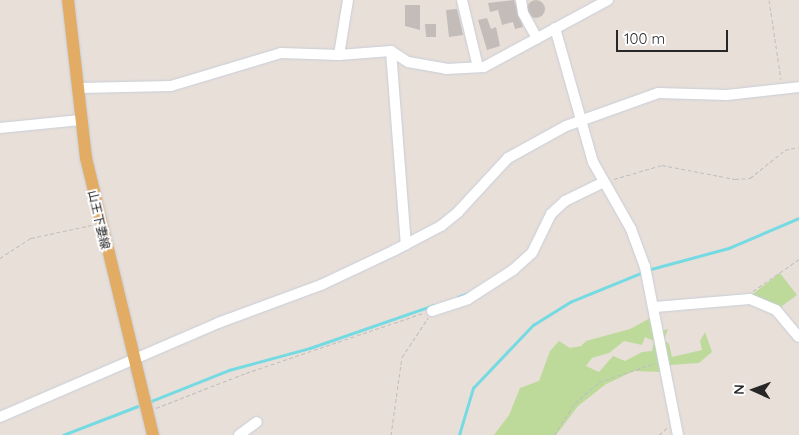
<!DOCTYPE html>
<html>
<head>
<meta charset="utf-8">
<style>
  body { margin:0 }
  #map { position:relative; width:799px; height:435px; overflow:hidden; background:#e8dfd9; font-family:Quicksand,"Noto Sans JP",sans-serif }
  div>[style] { position:absolute }
  .green>* { inset:0; background:#bdda9a }
  .stream>* { height:2.5px; margin:-1.25px; padding:0 1.25px; transform-origin:1.25px; border-radius:1.25px; background:#75dae2 }
  .building>* { inset:0; background:#c3bcb9 }
  .round { border-radius:50% }
  .path>* { height:1px; margin-top:-0.5px; transform-origin:0; background:repeating-linear-gradient(90deg,#bebebe 0 4px,transparent 0 6.5px) }
  .roads { filter:drop-shadow(0 0 1px #c8ced8) drop-shadow(0 0 1px #c8ced8) }
  .minor>* { height:10px; margin:-5px; padding:0 5px; transform-origin:5px; border-radius:5px; background:#fff }
  .major>* { height:12px; margin:-6px; padding:0 6px; transform-origin:6px; border-radius:6px; background:#e2ac65 }
  span { translate:-50% -50%; white-space:nowrap; text-align:center; line-height:1.15; -webkit-text-stroke:4px #fff; paint-order:stroke }
  .street-label { font-size:12px; color:#272727 }
  .north { position:absolute; left:729px; top:365px; width:50px; height:50px; -webkit-text-stroke:4px #fff; paint-order:stroke; rotate:272deg; font-size:14px; font-weight:700; line-height:20px; text-align:center; color:#272727 }
  .north::after { content:''; display:block; margin:auto; width:18px; height:22px; background:#272727; clip-path:polygon(50% 0,100% 100%,50% 72%,0 100%) }
  .scale { position:absolute; left:616px; top:30px; width:112px; height:22px; box-sizing:border-box; border:2px solid #272727; border-top:0; padding-left:6px; font-size:15px; line-height:18px; white-space:nowrap; color:#272727; -webkit-text-stroke:4px #fff; paint-order:stroke }
</style>
</head>
<body>
<div id="map">
  <div class="green">
    <i style="clip-path:polygon(780px 273px,797px 295px,778px 309px,750px 296px)"></i>
    <i style="clip-path:polygon(evenodd,652px 317px,662px 331px,668px 329px,664px 340px,669px 344px,672px 357px,702px 350px,700px 341px,705px 332px,712px 352px,699px 363px,669px 365px,660px 372px,634px 371px,606px 384px,578px 406px,556px 435px,494px 435px,509px 415px,520px 388px,539px 381px,550px 351px,559px 341px,570px 348px,581px 346px,586px 341px,630px 329px,652px 317px,645px 337px,654px 341px,652px 351px,642px 352px,625px 361px,613px 356px,599px 372px,586px 366px,592px 358px,609px 353px,624px 341px,642px 345px,645px 337px)"></i>
  </div>
  <div class="stream">
    <i style="left:651px;top:269px;width:81px;rotate:-15.1deg"></i>
    <i style="left:729px;top:248px;width:76px;rotate:-23.2deg"></i>
    <i style="left:458px;top:297px;width:12px;rotate:-20deg"></i>
    <i style="left:149px;top:402px;width:86px;rotate:-21.8deg"></i>
    <i style="left:229px;top:370px;width:84px;rotate:-15.2deg"></i>
    <i style="left:310px;top:348px;width:131px;rotate:-19.1deg"></i>
    <i style="left:63px;top:435px;width:80px;rotate:-21.1deg"></i>
    <i style="left:459px;top:435px;width:49px;rotate:-73.4deg"></i>
    <i style="left:473px;top:388px;width:87px;rotate:-46.4deg"></i>
    <i style="left:533px;top:325px;width:44px;rotate:-31.9deg"></i>
    <i style="left:570px;top:302px;width:77px;rotate:-22.2deg"></i>
  </div>
  <div class="building">
    <i style="clip-path:polygon(514px 0,523px 27px,515px 29px,513px 22px,502px 25px,498px 10px,490px 12px,488px 3px)"></i>
    <i class="round" style="left:527px;top:0;width:18px;height:18px"></i>
    <i style="clip-path:polygon(405px 5px,420px 5px,420px 30px,405px 26px)"></i>
    <i style="clip-path:polygon(457px 9px,463px 35px,449px 37px,446px 10px)"></i>
    <i style="clip-path:polygon(487px 18px,491px 29px,496px 27px,500px 46px,487px 50px,478px 20px)"></i>
    <i style="clip-path:polygon(425px 24px,436px 24px,436px 37px,426px 37px)"></i>
  </div>
  <div class="path">
    <i style="left:769px;top:0;width:80px;rotate:81.4deg"></i>
    <i style="left:614px;top:179px;width:50px;rotate:-16.3deg"></i>
    <i style="left:662px;top:165px;width:74px;rotate:10.9deg"></i>
    <i style="left:735px;top:179px;width:15px;rotate:-4deg"></i>
    <i style="left:750px;top:178px;width:45px;rotate:-38.7deg"></i>
    <i style="left:785px;top:150px;width:14px;rotate:-12deg"></i>
    <i style="left:0;top:258px;width:37px;rotate:-33deg"></i>
    <i style="left:31px;top:238px;width:62px;rotate:-12deg"></i>
    <i style="left:753px;top:291px;width:56px;rotate:-34.8deg"></i>
    <i style="left:156px;top:408px;width:97px;rotate:-21.3deg"></i>
    <i style="left:246px;top:373px;width:187px;rotate:-18.7deg"></i>
    <i style="left:391px;top:435px;width:79px;rotate:-82deg"></i>
    <i style="left:402px;top:357px;width:47px;rotate:-56.3deg"></i>
    <i style="left:554px;top:435px;width:38px;rotate:-57deg"></i>
    <i style="left:575px;top:403px;width:32px;rotate:-41deg"></i>
    <i style="left:599px;top:382px;width:59px;rotate:-18.7deg"></i>
    <i style="left:659px;top:435px;width:12px;rotate:-42deg"></i>
  </div>
  <div class="roads">
    <div class="minor">
      <i style="left:462px;top:0;width:69px;rotate:76.6deg"></i>
      <i style="left:521px;top:0;width:13px;rotate:81deg"></i>
      <i style="left:523px;top:13px;width:29px;rotate:61deg"></i>
      <i style="left:555px;top:28px;width:139px;rotate:74.2deg"></i>
      <i style="left:593px;top:162px;width:77px;rotate:60.4deg"></i>
      <i style="left:631px;top:229px;width:40px;rotate:69.8deg"></i>
      <i style="left:645px;top:267px;width:171px;rotate:78.9deg"></i>
      <i style="left:391px;top:51px;width:194px;rotate:85.6deg"></i>
      <i style="left:339px;top:55px;width:56px;rotate:-80.7deg"></i>
      <i style="left:80px;top:88px;width:91px;rotate:-1.3deg"></i>
      <i style="left:171px;top:86px;width:115px;rotate:-16.7deg"></i>
      <i style="left:281px;top:53px;width:58px;rotate:2deg"></i>
      <i style="left:339px;top:55px;width:52px;rotate:-4.4deg"></i>
      <i style="left:391px;top:51px;width:20px;rotate:33deg"></i>
      <i style="left:408px;top:62px;width:39px;rotate:10deg"></i>
      <i style="left:446px;top:69px;width:38px;rotate:-3deg"></i>
      <i style="left:484px;top:67px;width:141px;rotate:-28.4deg"></i>
      <i style="left:0;top:128px;width:81px;rotate:-5.6deg"></i>
      <i style="left:655px;top:307px;width:95px;rotate:-4.8deg"></i>
      <i style="left:750px;top:299px;width:28px;rotate:23deg"></i>
      <i style="left:776px;top:310px;width:35px;rotate:50deg"></i>
      <i style="left:432px;top:311px;width:38px;rotate:-18deg"></i>
      <i style="left:468px;top:299px;width:54px;rotate:-32.8deg"></i>
      <i style="left:513px;top:270px;width:25px;rotate:-42deg"></i>
      <i style="left:532px;top:253px;width:43px;rotate:-64deg"></i>
      <i style="left:551px;top:214px;width:19px;rotate:-43deg"></i>
      <i style="left:565px;top:201px;width:41px;rotate:-25.9deg"></i>
      <i style="left:0;top:417px;width:237px;rotate:-23.3deg"></i>
      <i style="left:218px;top:323px;width:110px;rotate:-20.3deg"></i>
      <i style="left:321px;top:285px;width:82px;rotate:-25.3deg"></i>
      <i style="left:395px;top:250px;width:52px;rotate:-27.6deg"></i>
      <i style="left:441px;top:226px;width:22px;rotate:-39deg"></i>
      <i style="left:458px;top:212px;width:74px;rotate:-47.2deg"></i>
      <i style="left:508px;top:158px;width:66px;rotate:-28.9deg"></i>
      <i style="left:566px;top:126px;width:98px;rotate:-19.7deg"></i>
      <i style="left:658px;top:93px;width:69px;rotate:1.7deg"></i>
      <i style="left:727px;top:95px;width:72px;rotate:-6.3deg"></i>
      <i style="left:239px;top:435px;width:22px;rotate:-36deg"></i>
    </div>
    <div class="major">
      <i style="left:68px;top:0;width:159px;rotate:83.5deg"></i>
      <i style="left:86px;top:158px;width:285px;rotate:76.4deg"></i>
    </div>
  </div>
  <div class="street-label">
    <span style="left:99px;top:220px;rotate:77deg">山王下妻線</span>
  </div>
  <div class="north">N</div>
  <div class="scale">100 m</div>
</div>
</body>
</html>
